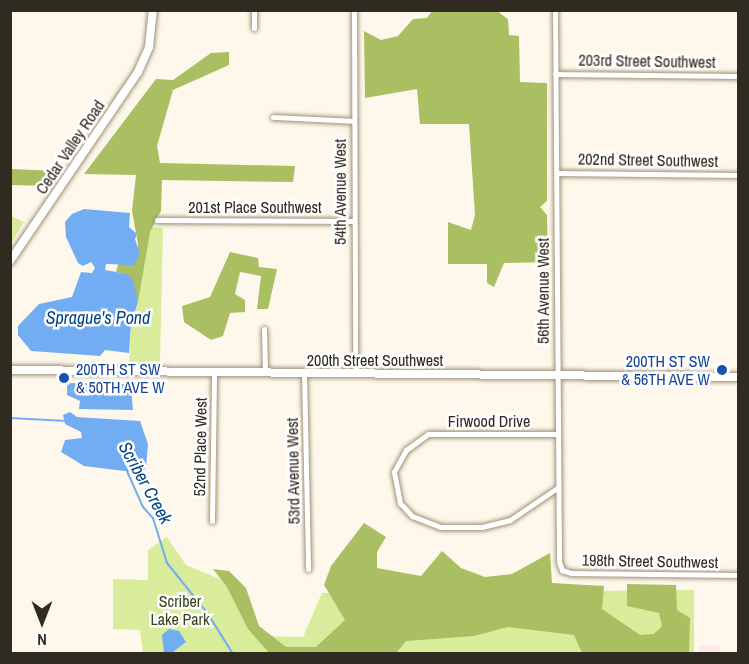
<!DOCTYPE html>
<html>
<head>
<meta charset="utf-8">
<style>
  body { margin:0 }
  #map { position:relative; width:749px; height:664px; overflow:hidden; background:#fef8ec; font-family:"Archivo Narrow",sans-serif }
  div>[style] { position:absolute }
  .commercial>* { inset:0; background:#ffe9e6 }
  .green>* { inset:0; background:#d8ec9c }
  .forest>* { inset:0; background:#aabf62 }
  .water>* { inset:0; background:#72adf4 }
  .stream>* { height:2px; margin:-1px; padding:0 1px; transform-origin:1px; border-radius:1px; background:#72adf4 }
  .roads { filter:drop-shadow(0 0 2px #9f9176) drop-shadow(0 0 2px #9f9176) }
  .street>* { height:5px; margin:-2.5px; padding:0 2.5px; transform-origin:2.5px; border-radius:2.5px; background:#fff }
  .secondary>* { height:8px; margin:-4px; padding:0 4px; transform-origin:4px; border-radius:4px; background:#fff }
  .dots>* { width:16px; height:16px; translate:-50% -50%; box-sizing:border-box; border:3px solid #fff; border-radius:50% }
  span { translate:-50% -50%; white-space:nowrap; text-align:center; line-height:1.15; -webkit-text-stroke:5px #fff; paint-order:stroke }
  .street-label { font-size:16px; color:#302b20 }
  .transit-label { font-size:16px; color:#164399 }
  .right { translate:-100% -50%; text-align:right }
  .left { translate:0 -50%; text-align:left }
  .park-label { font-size:16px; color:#38411a }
  .water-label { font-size:18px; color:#024483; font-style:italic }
  .frame { position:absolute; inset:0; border:12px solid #302b20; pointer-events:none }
  .north { position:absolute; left:12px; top:592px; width:60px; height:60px; -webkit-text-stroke:4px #fff; paint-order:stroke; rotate:180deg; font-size:16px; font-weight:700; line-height:24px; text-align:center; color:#302b20 }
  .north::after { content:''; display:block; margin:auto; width:21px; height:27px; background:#302b20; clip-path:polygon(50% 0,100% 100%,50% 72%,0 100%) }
</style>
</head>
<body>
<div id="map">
  <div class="commercial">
    <i style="clip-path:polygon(699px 646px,721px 646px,721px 653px,698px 653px)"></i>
  </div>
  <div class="green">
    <i style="clip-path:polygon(11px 216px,24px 222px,11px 243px)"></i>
    <i style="clip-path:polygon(138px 226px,163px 228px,160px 363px,129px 363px,131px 323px,138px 302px)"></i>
    <i style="clip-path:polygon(167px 537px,186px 565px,232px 584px,259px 636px,303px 637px,322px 593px,694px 590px,694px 653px,143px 653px,140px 630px,113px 629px,113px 579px,148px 580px,148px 550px)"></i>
  </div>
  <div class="forest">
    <i style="clip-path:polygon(433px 10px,497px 11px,508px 19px,509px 35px,519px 36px,520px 82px,547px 83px,547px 201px,540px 207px,547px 215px,548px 262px,504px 263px,494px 287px,487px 283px,487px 264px,448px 264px,448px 222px,471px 230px,475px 215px,469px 124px,420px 124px,417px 89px,365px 98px,364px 31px,381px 40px,398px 36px,413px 19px,427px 18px)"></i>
    <i style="clip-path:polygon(229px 52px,229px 65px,173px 90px,157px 146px,160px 163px,295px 166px,293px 182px,162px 180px,161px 211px,150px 232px,138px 302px,128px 274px,116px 272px,118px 264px,134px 264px,138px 244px,132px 211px,136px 175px,84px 174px,156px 79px,173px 80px,211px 53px)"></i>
    <i style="clip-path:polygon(11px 169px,58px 171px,46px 186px,11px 185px)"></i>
    <i style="clip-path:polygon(230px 252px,258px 258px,259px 267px,277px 269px,268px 309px,257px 309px,261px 276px,240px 272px,235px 294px,245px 300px,245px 312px,230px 313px,223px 336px,211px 340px,184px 322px,182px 306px,210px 297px)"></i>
    <i style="clip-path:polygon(364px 523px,386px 537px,377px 552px,377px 568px,421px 576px,442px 551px,461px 568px,485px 577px,512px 574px,550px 553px,552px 583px,604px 586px,602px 609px,640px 635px,654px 634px,662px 626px,659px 613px,627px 606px,627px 584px,676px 585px,677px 610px,690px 618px,689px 653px,582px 653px,574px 635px,508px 627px,474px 636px,406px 641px,396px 653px,269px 653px,248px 629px,227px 587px,213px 569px,229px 571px,246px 588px,259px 626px,286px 647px,316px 647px,345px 620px,324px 585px,331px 566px)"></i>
  </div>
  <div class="water">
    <i style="clip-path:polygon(84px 209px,130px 213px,129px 227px,137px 234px,135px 239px,140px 254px,134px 265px,106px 264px,105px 270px,128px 274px,133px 280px,138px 302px,131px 323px,129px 353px,105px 350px,100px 356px,31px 351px,18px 335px,18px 326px,39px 304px,72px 297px,81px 272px,92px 273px,95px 268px,91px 262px,83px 266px,78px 263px,66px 237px,65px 222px,72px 214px)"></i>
    <i style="clip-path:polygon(67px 383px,124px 384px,131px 387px,133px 410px,79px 409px,80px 401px,67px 395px)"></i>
    <i style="clip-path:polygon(70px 412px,77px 417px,140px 421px,148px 444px,146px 468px,141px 473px,84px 466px,61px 452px,65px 440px,82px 438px,81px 432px,65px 424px,63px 415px)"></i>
    <i style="clip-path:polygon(169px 629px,179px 631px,186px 642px,173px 652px,164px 652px,162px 635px)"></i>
  </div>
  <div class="stream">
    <i style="left:10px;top:418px;width:57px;rotate:3deg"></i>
    <i style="left:126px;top:469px;width:42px;rotate:65.9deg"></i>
    <i style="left:143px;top:507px;width:15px;rotate:48deg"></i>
    <i style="left:153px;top:518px;width:47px;rotate:72.7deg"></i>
    <i style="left:167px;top:563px;width:65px;rotate:51.2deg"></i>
    <i style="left:208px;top:614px;width:47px;rotate:58deg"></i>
  </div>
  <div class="roads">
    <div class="street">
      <i style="left:354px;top:10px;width:363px;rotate:89.8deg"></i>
      <i style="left:555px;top:10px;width:552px;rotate:89.58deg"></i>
      <i style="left:559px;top:562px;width:9px;rotate:69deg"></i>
      <i style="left:562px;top:570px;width:9px;rotate:18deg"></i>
      <i style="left:571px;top:573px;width:167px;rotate:0.7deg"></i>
      <i style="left:254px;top:28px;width:18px;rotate:-90deg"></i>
      <i style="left:555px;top:74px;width:183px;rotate:0.6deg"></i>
      <i style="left:273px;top:117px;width:81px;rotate:2.8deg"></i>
      <i style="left:557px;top:173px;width:181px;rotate:0.6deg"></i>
      <i style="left:157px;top:220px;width:196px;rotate:0.3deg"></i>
      <i style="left:264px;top:329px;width:44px;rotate:88.7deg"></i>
      <i style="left:304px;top:373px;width:196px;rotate:88.8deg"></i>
      <i style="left:557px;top:434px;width:129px;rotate:180deg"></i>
      <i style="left:428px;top:434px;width:27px;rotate:144deg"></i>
      <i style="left:406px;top:450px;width:25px;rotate:119deg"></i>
      <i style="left:394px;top:472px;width:32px;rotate:79deg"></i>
      <i style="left:400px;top:503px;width:18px;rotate:47deg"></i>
      <i style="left:412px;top:516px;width:31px;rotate:21deg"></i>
      <i style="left:441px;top:527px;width:41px"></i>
      <i style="left:482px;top:527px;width:29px;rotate:-14deg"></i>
      <i style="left:510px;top:520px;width:57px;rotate:-34.2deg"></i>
      <i style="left:212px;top:521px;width:148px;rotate:-89.2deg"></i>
    </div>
    <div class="secondary">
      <i style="left:10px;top:261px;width:228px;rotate:-55.9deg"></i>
      <i style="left:138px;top:72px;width:27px;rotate:-66deg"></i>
      <i style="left:149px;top:47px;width:37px;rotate:-84deg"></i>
      <i style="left:10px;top:370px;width:728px;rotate:0.55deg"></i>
    </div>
  </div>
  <div class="dots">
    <i style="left:722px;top:370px;background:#1a4fb4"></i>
    <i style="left:64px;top:378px;background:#1a4fb4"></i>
  </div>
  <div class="street-label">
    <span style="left:647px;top:61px;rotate:1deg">203rd Street Southwest</span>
    <span style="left:70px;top:147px;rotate:-56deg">Cedar Valley Road</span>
    <span style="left:648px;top:160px;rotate:1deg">202nd Street Southwest</span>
    <span style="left:340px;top:192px;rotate:-90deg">54th Avenue West</span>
    <span style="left:255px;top:207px">201st Place Southwest</span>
    <span style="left:543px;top:291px;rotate:-90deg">56th Avenue West</span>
    <span style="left:375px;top:360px">200th Street Southwest</span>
    <span style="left:489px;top:421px">Firwood Drive</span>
    <span style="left:200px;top:447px;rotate:-89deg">52nd Place West</span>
    <span style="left:293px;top:471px;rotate:-91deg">53rd Avenue West</span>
    <span style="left:650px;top:561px;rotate:1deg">198th Street Southwest</span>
  </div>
  <div class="transit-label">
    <span class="right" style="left:710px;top:370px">200TH ST SW<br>&amp; 56TH AVE W</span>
    <span class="left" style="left:76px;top:378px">200TH ST SW<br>&amp; 50TH AVE W</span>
  </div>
  <div class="park-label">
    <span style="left:180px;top:610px">Scriber<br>Lake Park</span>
  </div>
  <div class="water-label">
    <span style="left:98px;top:318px">Sprague's Pond</span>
    <span style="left:145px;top:483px;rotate:61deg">Scriber Creek</span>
  </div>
  <div class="frame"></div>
  <div class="north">N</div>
</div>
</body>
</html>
